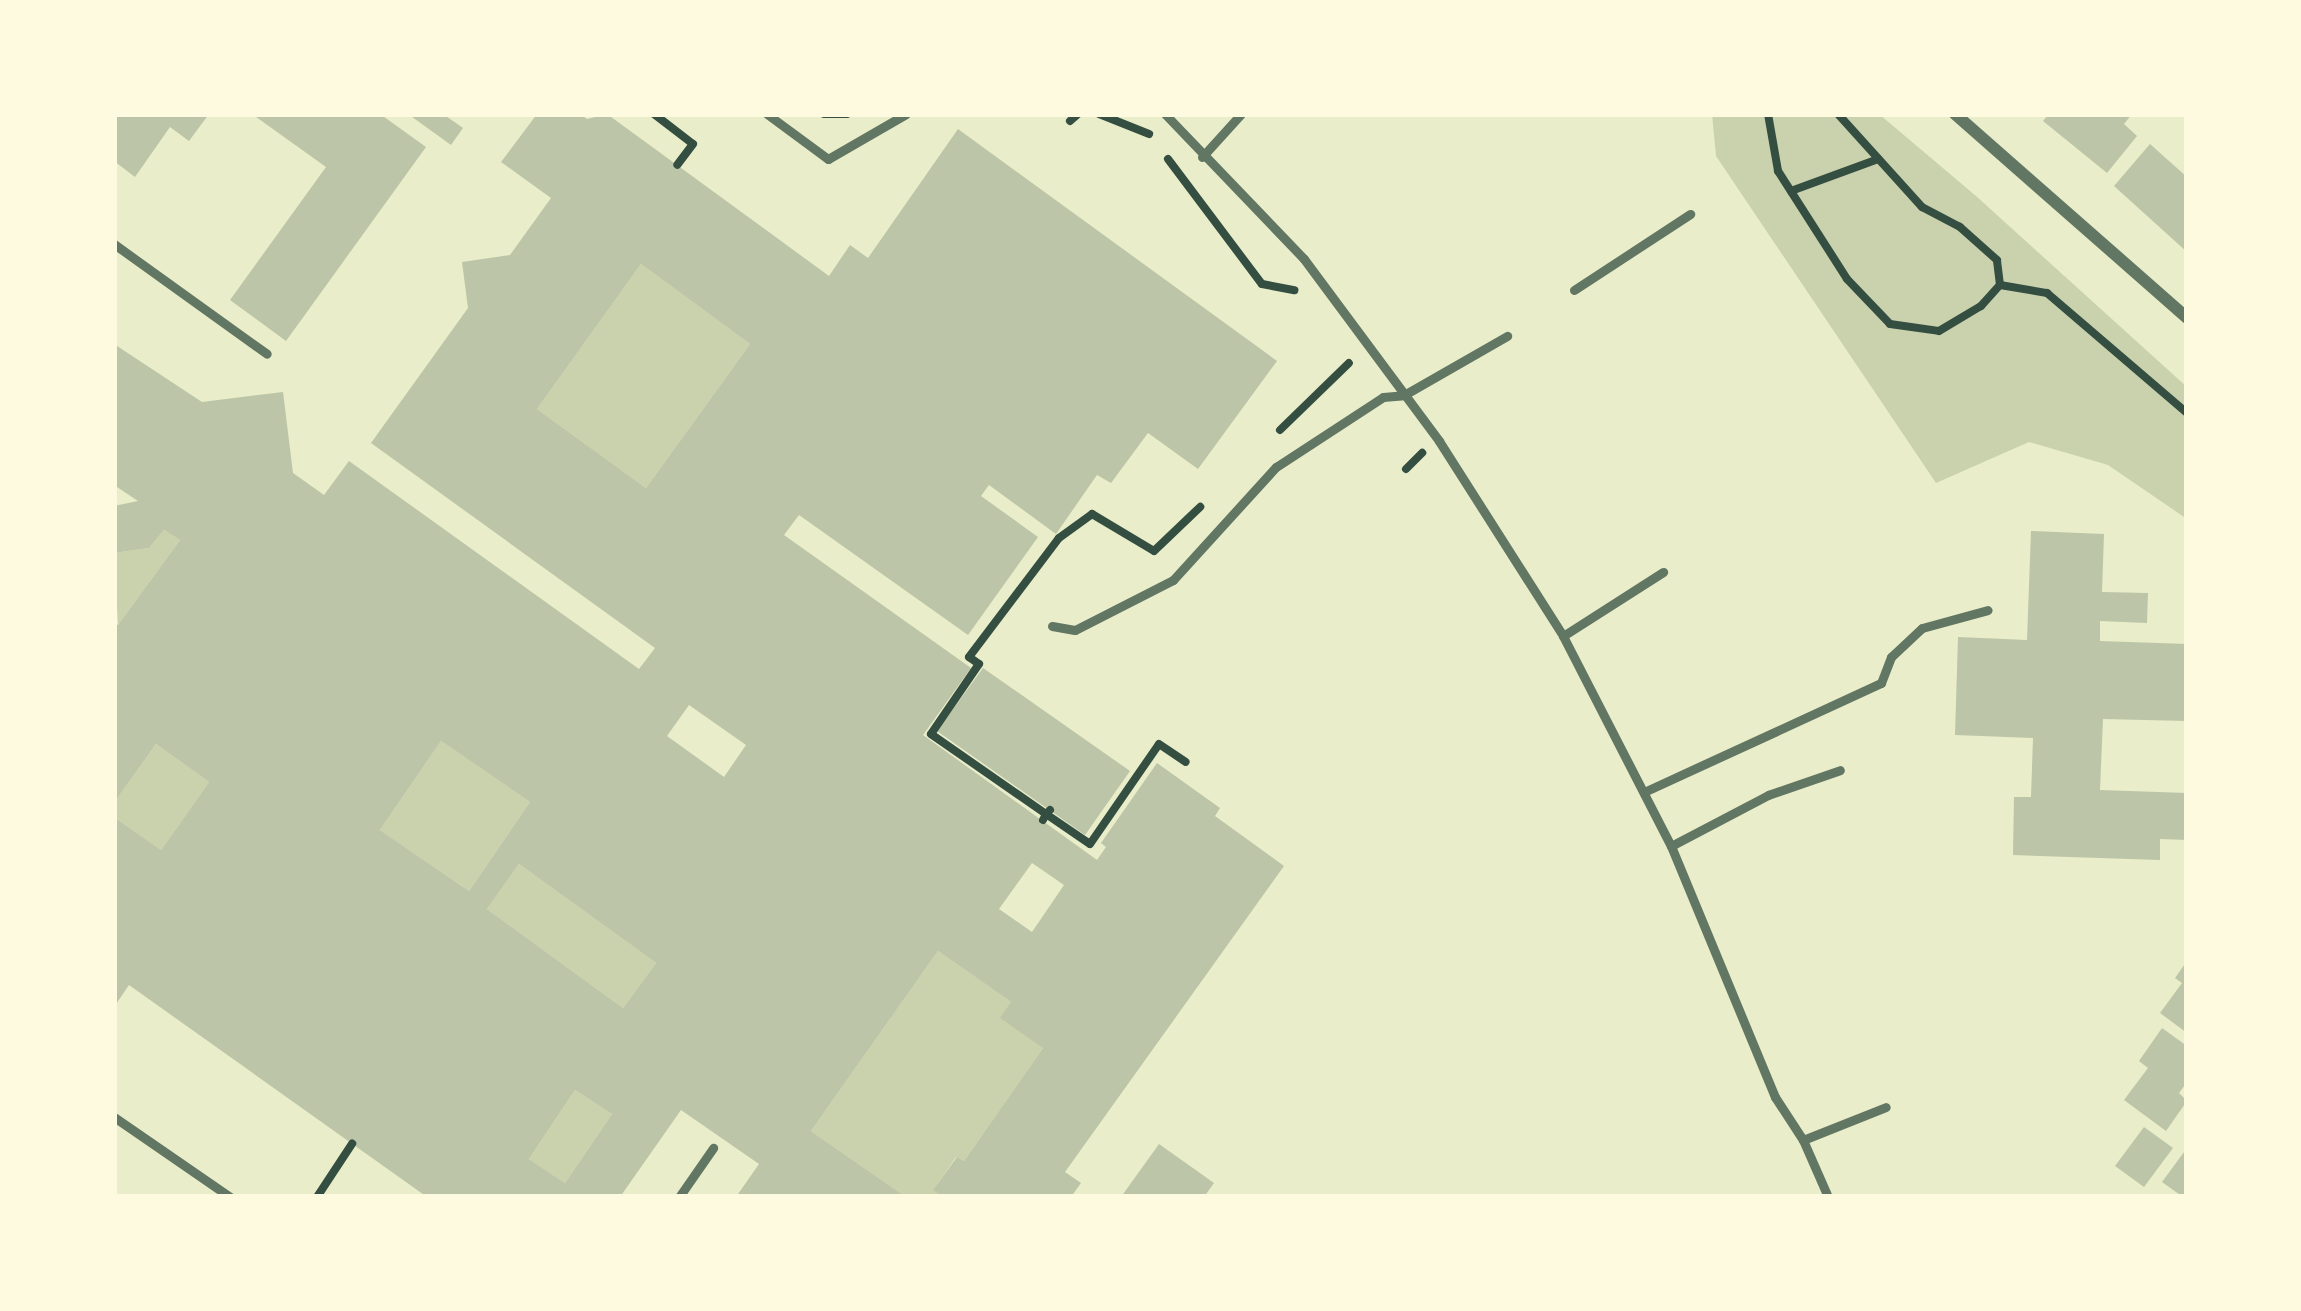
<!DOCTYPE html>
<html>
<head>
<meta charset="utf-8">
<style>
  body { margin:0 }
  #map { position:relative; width:2301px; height:1311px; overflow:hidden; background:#e9edc9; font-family:"Sofia Sans Condensed",sans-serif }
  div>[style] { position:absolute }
  .green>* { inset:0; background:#cad2ad }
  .building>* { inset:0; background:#bcc5a7 }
  .path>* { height:8px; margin:-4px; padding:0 4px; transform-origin:4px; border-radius:4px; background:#344e41 }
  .service>* { height:9px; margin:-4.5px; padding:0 4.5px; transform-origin:4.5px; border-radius:4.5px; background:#617663 }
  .minor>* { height:12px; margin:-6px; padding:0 6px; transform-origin:6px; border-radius:6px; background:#617663 }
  span { translate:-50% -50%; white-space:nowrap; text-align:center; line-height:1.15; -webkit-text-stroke:9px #fefae0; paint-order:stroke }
  .frame { position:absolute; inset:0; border:117px solid #fefae0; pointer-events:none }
</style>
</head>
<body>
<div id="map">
  <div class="green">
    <i style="clip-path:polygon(1712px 114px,1879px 114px,1976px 196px,2187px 387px,2187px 519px,2108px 465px,2029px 442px,1936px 483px,1716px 156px)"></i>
    <i style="clip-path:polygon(641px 264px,750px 344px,646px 488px,537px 409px)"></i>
    <i style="clip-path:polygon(164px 530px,180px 540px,118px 625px,114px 553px,149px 548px)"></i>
    <i style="clip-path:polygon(441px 741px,530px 802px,469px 891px,380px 830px)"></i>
    <i style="clip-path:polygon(156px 744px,209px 782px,161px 850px,114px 817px,114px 803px)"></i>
    <i style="clip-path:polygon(519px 864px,656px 963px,623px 1008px,487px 909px)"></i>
    <i style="clip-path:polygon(938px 951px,1011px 1002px,1043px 1048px,964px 1161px,956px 1157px,934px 1189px,943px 1197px,906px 1197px,811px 1131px)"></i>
    <i style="clip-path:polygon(575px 1090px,612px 1114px,565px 1183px,529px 1159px)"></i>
  </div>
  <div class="building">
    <i style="clip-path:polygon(114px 114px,209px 114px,189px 141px,170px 127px,135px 177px,114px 161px)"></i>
    <i style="clip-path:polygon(252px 114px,380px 114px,426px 147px,286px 341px,230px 300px,326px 167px)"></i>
    <i style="clip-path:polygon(408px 114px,443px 114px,463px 128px,451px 145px)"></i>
    <i style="clip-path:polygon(evenodd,537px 114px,580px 114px,587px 119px,607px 114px,829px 276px,850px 245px,868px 258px,958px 129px,1277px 361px,1198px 469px,1148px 433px,1111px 483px,1097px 475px,1056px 534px,989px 485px,981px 496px,1038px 537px,968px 635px,799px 515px,784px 535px,971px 668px,923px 735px,1097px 860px,1106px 847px,1101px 843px,1157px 763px,1220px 808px,1215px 816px,1284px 866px,1065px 1172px,1081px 1183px,1071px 1197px,943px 1197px,933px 1190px,957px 1157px,964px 1161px,1043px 1048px,1000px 1018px,1011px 1002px,938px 951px,811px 1131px,906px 1197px,736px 1197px,759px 1164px,681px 1110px,620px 1197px,427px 1197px,129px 985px,114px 1007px,114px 817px,161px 850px,209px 782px,156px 744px,114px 803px,114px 622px,118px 625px,180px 540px,164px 530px,149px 548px,114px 553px,114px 506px,138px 501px,114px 485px,114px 344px,202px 402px,283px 392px,293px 473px,324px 495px,349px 461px,639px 669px,655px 648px,371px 443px,468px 308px,462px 262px,510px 255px,551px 198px,501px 162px,537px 114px,641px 264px,750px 344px,646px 488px,537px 409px,641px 264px,537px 114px,689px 705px,746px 745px,724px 777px,667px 736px,689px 705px,537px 114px,441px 741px,530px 802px,469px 891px,380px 830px,441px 741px,537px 114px,1032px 863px,1064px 885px,1032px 932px,999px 909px,1032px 863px,537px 114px,519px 864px,656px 963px,623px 1008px,487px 909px,519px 864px,537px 114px,575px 1090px,612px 1114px,565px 1183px,529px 1159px,575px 1090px)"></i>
    <i style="clip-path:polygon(2049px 114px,2132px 114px,2124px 124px,2137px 136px,2107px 173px,2043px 121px)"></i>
    <i style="clip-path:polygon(2150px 144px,2187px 177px,2187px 252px,2114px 186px)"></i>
    <i style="clip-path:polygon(2031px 531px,2104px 534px,2102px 592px,2148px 593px,2147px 623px,2100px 621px,2100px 641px,2187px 644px,2187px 721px,2103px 719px,2100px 790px,2187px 793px,2187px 840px,2160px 839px,2160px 860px,2013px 855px,2014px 797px,2031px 797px,2033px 738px,1955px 735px,1958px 637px,2027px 640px)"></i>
    <i style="clip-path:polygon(983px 668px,1130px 771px,1085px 835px,937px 731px)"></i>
    <i style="clip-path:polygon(2187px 961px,2187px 1033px,2160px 1013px,2182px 983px,2175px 978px)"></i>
    <i style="clip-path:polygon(2162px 1028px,2187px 1046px,2187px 1082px,2179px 1093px,2187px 1101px,2166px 1131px,2124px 1100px,2148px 1068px,2139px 1061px)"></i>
    <i style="clip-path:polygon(2144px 1127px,2173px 1148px,2144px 1187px,2115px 1166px)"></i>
    <i style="clip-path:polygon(1159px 1144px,1214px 1183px,1204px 1197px,1121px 1197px)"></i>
    <i style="clip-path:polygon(2187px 1148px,2187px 1197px,2183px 1197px,2162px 1182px)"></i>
  </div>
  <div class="path">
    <i style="left:654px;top:114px;width:49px;rotate:37.6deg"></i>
    <i style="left:693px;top:144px;width:26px;rotate:127deg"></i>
    <i style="left:824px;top:114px;width:23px"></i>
    <i style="left:1099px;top:114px;width:54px;rotate:21.8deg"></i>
    <i style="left:1768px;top:114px;width:58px;rotate:80deg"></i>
    <i style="left:1778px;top:171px;width:128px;rotate:57.4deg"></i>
    <i style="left:1847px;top:279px;width:62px;rotate:46.3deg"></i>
    <i style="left:1890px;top:324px;width:49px;rotate:8.1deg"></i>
    <i style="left:1939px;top:331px;width:49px;rotate:-30.8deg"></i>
    <i style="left:1981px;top:306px;width:28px;rotate:-48deg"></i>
    <i style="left:2000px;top:285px;width:25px;rotate:-97deg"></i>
    <i style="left:1997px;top:260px;width:50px;rotate:-138.3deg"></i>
    <i style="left:1960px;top:227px;width:43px;rotate:-152.2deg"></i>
    <i style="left:1922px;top:207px;width:125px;rotate:-132.1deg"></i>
    <i style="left:1070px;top:121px;width:11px;rotate:-41deg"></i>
    <i style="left:1168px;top:159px;width:156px;rotate:53.1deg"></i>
    <i style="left:1262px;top:284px;width:33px;rotate:11deg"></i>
    <i style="left:1791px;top:191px;width:93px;rotate:-20.2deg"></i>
    <i style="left:2000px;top:285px;width:48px;rotate:9.7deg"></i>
    <i style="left:2047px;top:293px;width:184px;rotate:40.6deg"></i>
    <i style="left:1280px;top:430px;width:96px;rotate:-44.2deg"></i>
    <i style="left:1406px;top:469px;width:23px;rotate:-45deg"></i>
    <i style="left:1050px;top:810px;width:6px;rotate:135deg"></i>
    <i style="left:1046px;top:814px;width:140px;rotate:-145.2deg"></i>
    <i style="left:931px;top:734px;width:85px;rotate:-55.6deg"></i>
    <i style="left:979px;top:664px;width:12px;rotate:-145deg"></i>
    <i style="left:969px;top:657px;width:149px;rotate:-52.9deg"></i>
    <i style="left:1059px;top:538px;width:41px;rotate:-36deg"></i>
    <i style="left:1092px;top:514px;width:72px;rotate:30.8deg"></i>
    <i style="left:1154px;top:551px;width:64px;rotate:-43.7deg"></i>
    <i style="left:1043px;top:820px;width:7px;rotate:-63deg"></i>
    <i style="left:1046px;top:814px;width:53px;rotate:34.3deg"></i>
    <i style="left:1090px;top:844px;width:121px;rotate:-55.4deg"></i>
    <i style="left:1159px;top:744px;width:32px;rotate:34deg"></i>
    <i style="left:317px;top:1197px;width:64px;rotate:-56.6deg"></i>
  </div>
  <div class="service">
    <i style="left:767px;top:114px;width:76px;rotate:36.4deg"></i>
    <i style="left:828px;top:159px;width:90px;rotate:-30deg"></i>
    <i style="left:1165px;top:114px;width:201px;rotate:46.2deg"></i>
    <i style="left:1304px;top:259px;width:227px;rotate:53.4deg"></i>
    <i style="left:1439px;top:441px;width:231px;rotate:57.5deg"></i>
    <i style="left:1563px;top:636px;width:236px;rotate:62.8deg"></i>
    <i style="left:1671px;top:846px;width:272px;rotate:67.5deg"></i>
    <i style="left:1775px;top:1097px;width:51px;rotate:56.9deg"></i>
    <i style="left:1803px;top:1140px;width:62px;rotate:66.3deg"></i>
    <i style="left:1202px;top:157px;width:58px;rotate:-47.8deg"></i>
    <i style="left:114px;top:244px;width:188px;rotate:35.7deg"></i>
    <i style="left:1574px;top:290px;width:139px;rotate:-33.2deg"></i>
    <i style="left:1052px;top:626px;width:23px;rotate:10deg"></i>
    <i style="left:1075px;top:630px;width:110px;rotate:-27deg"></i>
    <i style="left:1173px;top:580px;width:153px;rotate:-47.7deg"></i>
    <i style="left:1276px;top:467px;width:128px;rotate:-33.2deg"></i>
    <i style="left:1383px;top:397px;width:21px;rotate:-5deg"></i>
    <i style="left:1404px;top:395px;width:119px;rotate:-29.8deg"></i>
    <i style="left:1563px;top:636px;width:119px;rotate:-32.6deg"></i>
    <i style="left:1644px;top:792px;width:261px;rotate:-24.7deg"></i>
    <i style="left:1881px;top:683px;width:28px;rotate:-69deg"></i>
    <i style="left:1891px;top:657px;width:42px;rotate:-43.1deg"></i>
    <i style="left:1922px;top:628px;width:68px;rotate:-15.3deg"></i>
    <i style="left:1671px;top:846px;width:110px;rotate:-27.7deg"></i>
    <i style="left:1768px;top:795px;width:76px;rotate:-19.1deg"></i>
    <i style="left:114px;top:1117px;width:141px;rotate:34.6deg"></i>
    <i style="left:1803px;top:1140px;width:89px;rotate:-21.7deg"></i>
    <i style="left:679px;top:1197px;width:60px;rotate:-55.2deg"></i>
  </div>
  <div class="minor">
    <i style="left:1955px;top:114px;width:309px;rotate:41.3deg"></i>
  </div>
  <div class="frame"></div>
</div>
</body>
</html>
